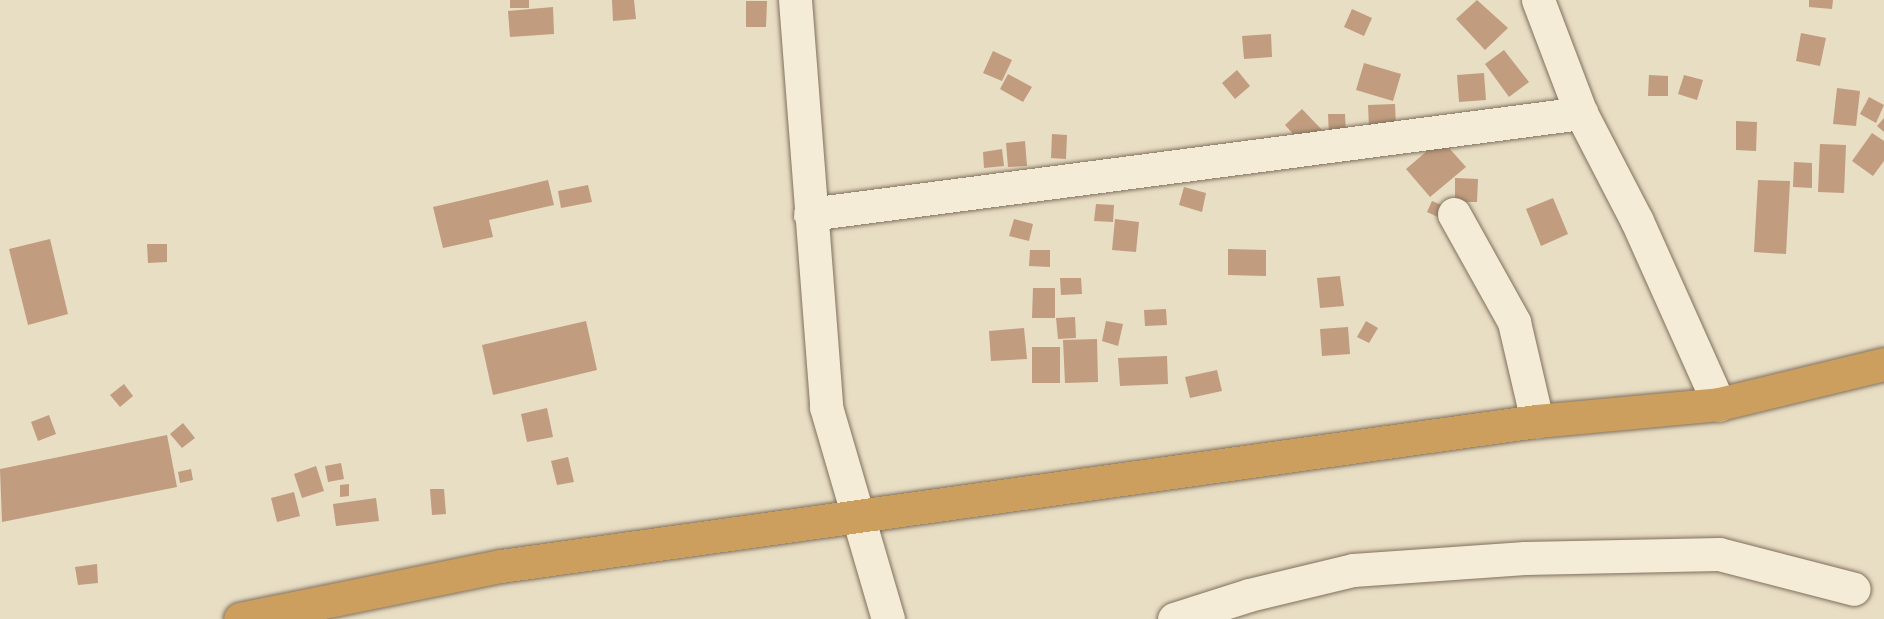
<!DOCTYPE html>
<html>
<head>
<meta charset="utf-8">
<style>
  body { margin:0 }
  #map { position:relative; width:1884px; height:619px; overflow:hidden; background:#e8dec4; font-family:"Roboto Serif",serif }
  div>[style] { position:absolute }
  .building>* { inset:0; background:#c19c7e }
  .roads { filter:drop-shadow(0 0 2px #80705d) drop-shadow(0 0 2px #80705d) }
  .minor>* { height:33px; margin:-16.5px; padding:0 16.5px; transform-origin:16.5px; border-radius:16.5px; background:#f4ecd6 }
  .highway>* { height:33px; margin:-16.5px; padding:0 16.5px; transform-origin:16.5px; border-radius:16.5px; background:#cd9f5f }
  span { translate:-50% -50%; white-space:nowrap; text-align:center; line-height:1.15; -webkit-text-stroke:4.5px #f0e8d3; paint-order:stroke }
</style>
</head>
<body>
<div id="map">
  <div class="building">
    <i style="clip-path:polygon(510px 0,529px 0,529px 8px,510px 8px)"></i>
    <i style="clip-path:polygon(612px 0,634px 0,636px 19px,613px 21px)"></i>
    <i style="clip-path:polygon(1477px 0,1508px 28px,1485px 50px,1456px 19px)"></i>
    <i style="clip-path:polygon(1809px 0,1833px 0,1832px 9px,1809px 7px)"></i>
    <i style="clip-path:polygon(746px 1px,767px 1px,766px 27px,746px 27px)"></i>
    <i style="clip-path:polygon(553px 7px,554px 34px,510px 37px,508px 11px)"></i>
    <i style="clip-path:polygon(1352px 9px,1372px 18px,1364px 36px,1344px 27px)"></i>
    <i style="clip-path:polygon(1801px 33px,1826px 38px,1820px 66px,1796px 61px)"></i>
    <i style="clip-path:polygon(1271px 34px,1272px 57px,1244px 59px,1242px 36px)"></i>
    <i style="clip-path:polygon(1504px 50px,1529px 82px,1509px 97px,1485px 64px)"></i>
    <i style="clip-path:polygon(993px 51px,1012px 60px,1002px 81px,983px 73px)"></i>
    <i style="clip-path:polygon(1364px 63px,1401px 74px,1393px 101px,1356px 90px)"></i>
    <i style="clip-path:polygon(1237px 70px,1250px 86px,1235px 99px,1222px 83px)"></i>
    <i style="clip-path:polygon(1484px 73px,1486px 100px,1459px 102px,1457px 75px)"></i>
    <i style="clip-path:polygon(1008px 74px,1032px 87px,1023px 102px,1000px 89px)"></i>
    <i style="clip-path:polygon(1649px 75px,1668px 76px,1668px 96px,1648px 96px)"></i>
    <i style="clip-path:polygon(1684px 75px,1703px 80px,1697px 100px,1678px 94px)"></i>
    <i style="clip-path:polygon(1837px 88px,1860px 91px,1856px 126px,1833px 124px)"></i>
    <i style="clip-path:polygon(1869px 97px,1884px 105px,1876px 123px,1860px 114px)"></i>
    <i style="clip-path:polygon(1395px 104px,1396px 127px,1369px 127px,1368px 105px)"></i>
    <i style="clip-path:polygon(1302px 109px,1322px 130px,1304px 146px,1285px 125px)"></i>
    <i style="clip-path:polygon(1328px 114px,1345px 114px,1346px 134px,1329px 135px)"></i>
    <i style="clip-path:polygon(1884px 118px,1884px 132px,1877px 126px)"></i>
    <i style="clip-path:polygon(1736px 121px,1757px 122px,1756px 151px,1736px 150px)"></i>
    <i style="clip-path:polygon(1872px 133px,1884px 141px,1884px 161px,1873px 176px,1852px 161px)"></i>
    <i style="clip-path:polygon(1052px 134px,1067px 135px,1066px 159px,1051px 158px)"></i>
    <i style="clip-path:polygon(1441px 139px,1466px 167px,1430px 197px,1406px 169px)"></i>
    <i style="clip-path:polygon(1025px 141px,1027px 166px,1008px 167px,1006px 143px)"></i>
    <i style="clip-path:polygon(1820px 144px,1846px 145px,1844px 193px,1818px 192px)"></i>
    <i style="clip-path:polygon(1002px 149px,1004px 166px,984px 168px,983px 152px)"></i>
    <i style="clip-path:polygon(1794px 162px,1812px 163px,1812px 188px,1793px 187px)"></i>
    <i style="clip-path:polygon(1455px 178px,1478px 179px,1477px 202px,1455px 202px)"></i>
    <i style="clip-path:polygon(548px 180px,554px 205px,489px 220px,493px 237px,443px 248px,433px 207px)"></i>
    <i style="clip-path:polygon(1758px 180px,1790px 181px,1786px 254px,1754px 252px)"></i>
    <i style="clip-path:polygon(588px 185px,592px 202px,561px 208px,558px 191px)"></i>
    <i style="clip-path:polygon(1184px 187px,1206px 193px,1202px 212px,1179px 205px)"></i>
    <i style="clip-path:polygon(1553px 198px,1568px 234px,1541px 246px,1526px 209px)"></i>
    <i style="clip-path:polygon(1432px 201px,1444px 206px,1440px 218px,1427px 212px)"></i>
    <i style="clip-path:polygon(1096px 204px,1114px 205px,1113px 222px,1094px 221px)"></i>
    <i style="clip-path:polygon(1014px 219px,1033px 224px,1029px 241px,1009px 236px)"></i>
    <i style="clip-path:polygon(1115px 219px,1139px 222px,1136px 252px,1112px 250px)"></i>
    <i style="clip-path:polygon(50px 239px,68px 314px,28px 325px,9px 249px)"></i>
    <i style="clip-path:polygon(147px 244px,167px 244px,167px 262px,148px 263px)"></i>
    <i style="clip-path:polygon(1228px 249px,1266px 250px,1266px 276px,1228px 275px)"></i>
    <i style="clip-path:polygon(1030px 250px,1050px 250px,1050px 267px,1029px 266px)"></i>
    <i style="clip-path:polygon(1340px 276px,1344px 306px,1320px 308px,1317px 278px)"></i>
    <i style="clip-path:polygon(1060px 278px,1081px 278px,1082px 294px,1061px 295px)"></i>
    <i style="clip-path:polygon(1033px 288px,1055px 288px,1055px 318px,1032px 318px)"></i>
    <i style="clip-path:polygon(1166px 309px,1167px 325px,1145px 326px,1144px 310px)"></i>
    <i style="clip-path:polygon(1075px 317px,1076px 338px,1058px 339px,1056px 318px)"></i>
    <i style="clip-path:polygon(586px 321px,597px 370px,493px 395px,482px 345px)"></i>
    <i style="clip-path:polygon(1106px 321px,1123px 324px,1118px 346px,1102px 341px)"></i>
    <i style="clip-path:polygon(1366px 321px,1378px 328px,1369px 343px,1357px 337px)"></i>
    <i style="clip-path:polygon(1348px 327px,1350px 354px,1322px 356px,1320px 329px)"></i>
    <i style="clip-path:polygon(1024px 328px,1027px 359px,991px 361px,989px 331px)"></i>
    <i style="clip-path:polygon(1097px 339px,1098px 382px,1065px 383px,1063px 340px)"></i>
    <i style="clip-path:polygon(1032px 347px,1060px 347px,1060px 383px,1032px 383px)"></i>
    <i style="clip-path:polygon(1167px 356px,1168px 384px,1120px 386px,1118px 358px)"></i>
    <i style="clip-path:polygon(1217px 370px,1222px 391px,1190px 398px,1185px 377px)"></i>
    <i style="clip-path:polygon(124px 384px,133px 396px,120px 407px,110px 395px)"></i>
    <i style="clip-path:polygon(547px 408px,553px 437px,527px 442px,521px 414px)"></i>
    <i style="clip-path:polygon(49px 415px,56px 434px,38px 441px,31px 422px)"></i>
    <i style="clip-path:polygon(183px 423px,195px 438px,182px 448px,170px 434px)"></i>
    <i style="clip-path:polygon(167px 435px,177px 487px,2px 522px,0 469px)"></i>
    <i style="clip-path:polygon(568px 457px,574px 482px,557px 485px,551px 461px)"></i>
    <i style="clip-path:polygon(341px 463px,344px 479px,328px 482px,325px 466px)"></i>
    <i style="clip-path:polygon(316px 466px,324px 491px,302px 498px,294px 474px)"></i>
    <i style="clip-path:polygon(191px 469px,193px 480px,180px 483px,178px 472px)"></i>
    <i style="clip-path:polygon(349px 484px,349px 496px,340px 497px,340px 485px)"></i>
    <i style="clip-path:polygon(430px 489px,444px 489px,446px 514px,432px 515px)"></i>
    <i style="clip-path:polygon(294px 492px,300px 516px,277px 522px,271px 498px)"></i>
    <i style="clip-path:polygon(376px 498px,379px 521px,336px 526px,333px 504px)"></i>
    <i style="clip-path:polygon(97px 564px,98px 583px,78px 585px,75px 567px)"></i>
  </div>
  <div class="roads">
    <div class="minor">
      <i style="left:795px;top:0;width:408px;rotate:85.6deg"></i>
      <i style="left:826px;top:407px;width:221px;rotate:73.7deg"></i>
      <i style="left:1538px;top:0;width:121px;rotate:69.2deg"></i>
      <i style="left:1581px;top:113px;width:122px;rotate:62.6deg"></i>
      <i style="left:1637px;top:221px;width:201px;rotate:65.9deg"></i>
      <i style="left:810px;top:214px;width:778px;rotate:-7.46deg"></i>
      <i style="left:1454px;top:214px;width:124px;rotate:60.9deg"></i>
      <i style="left:1514px;top:322px;width:102px;rotate:76.9deg"></i>
      <i style="left:1174px;top:619px;width:79px;rotate:-17.7deg"></i>
      <i style="left:1249px;top:595px;width:107px;rotate:-13.5deg"></i>
      <i style="left:1353px;top:570px;width:172px;rotate:-4deg"></i>
      <i style="left:1525px;top:558px;width:194px;rotate:-1.2deg"></i>
      <i style="left:1719px;top:554px;width:139px;rotate:14.5deg"></i>
    </div>
    <div class="highway">
      <i style="left:240px;top:619px;width:266px;rotate:-11.5deg"></i>
      <i style="left:501px;top:566px;width:1046px;rotate:-7.97deg"></i>
      <i style="left:1537px;top:421px;width:183px;rotate:-5.3deg"></i>
      <i style="left:1719px;top:404px;width:170px;rotate:-13.6deg"></i>
    </div>
  </div>
</div>
</body>
</html>
